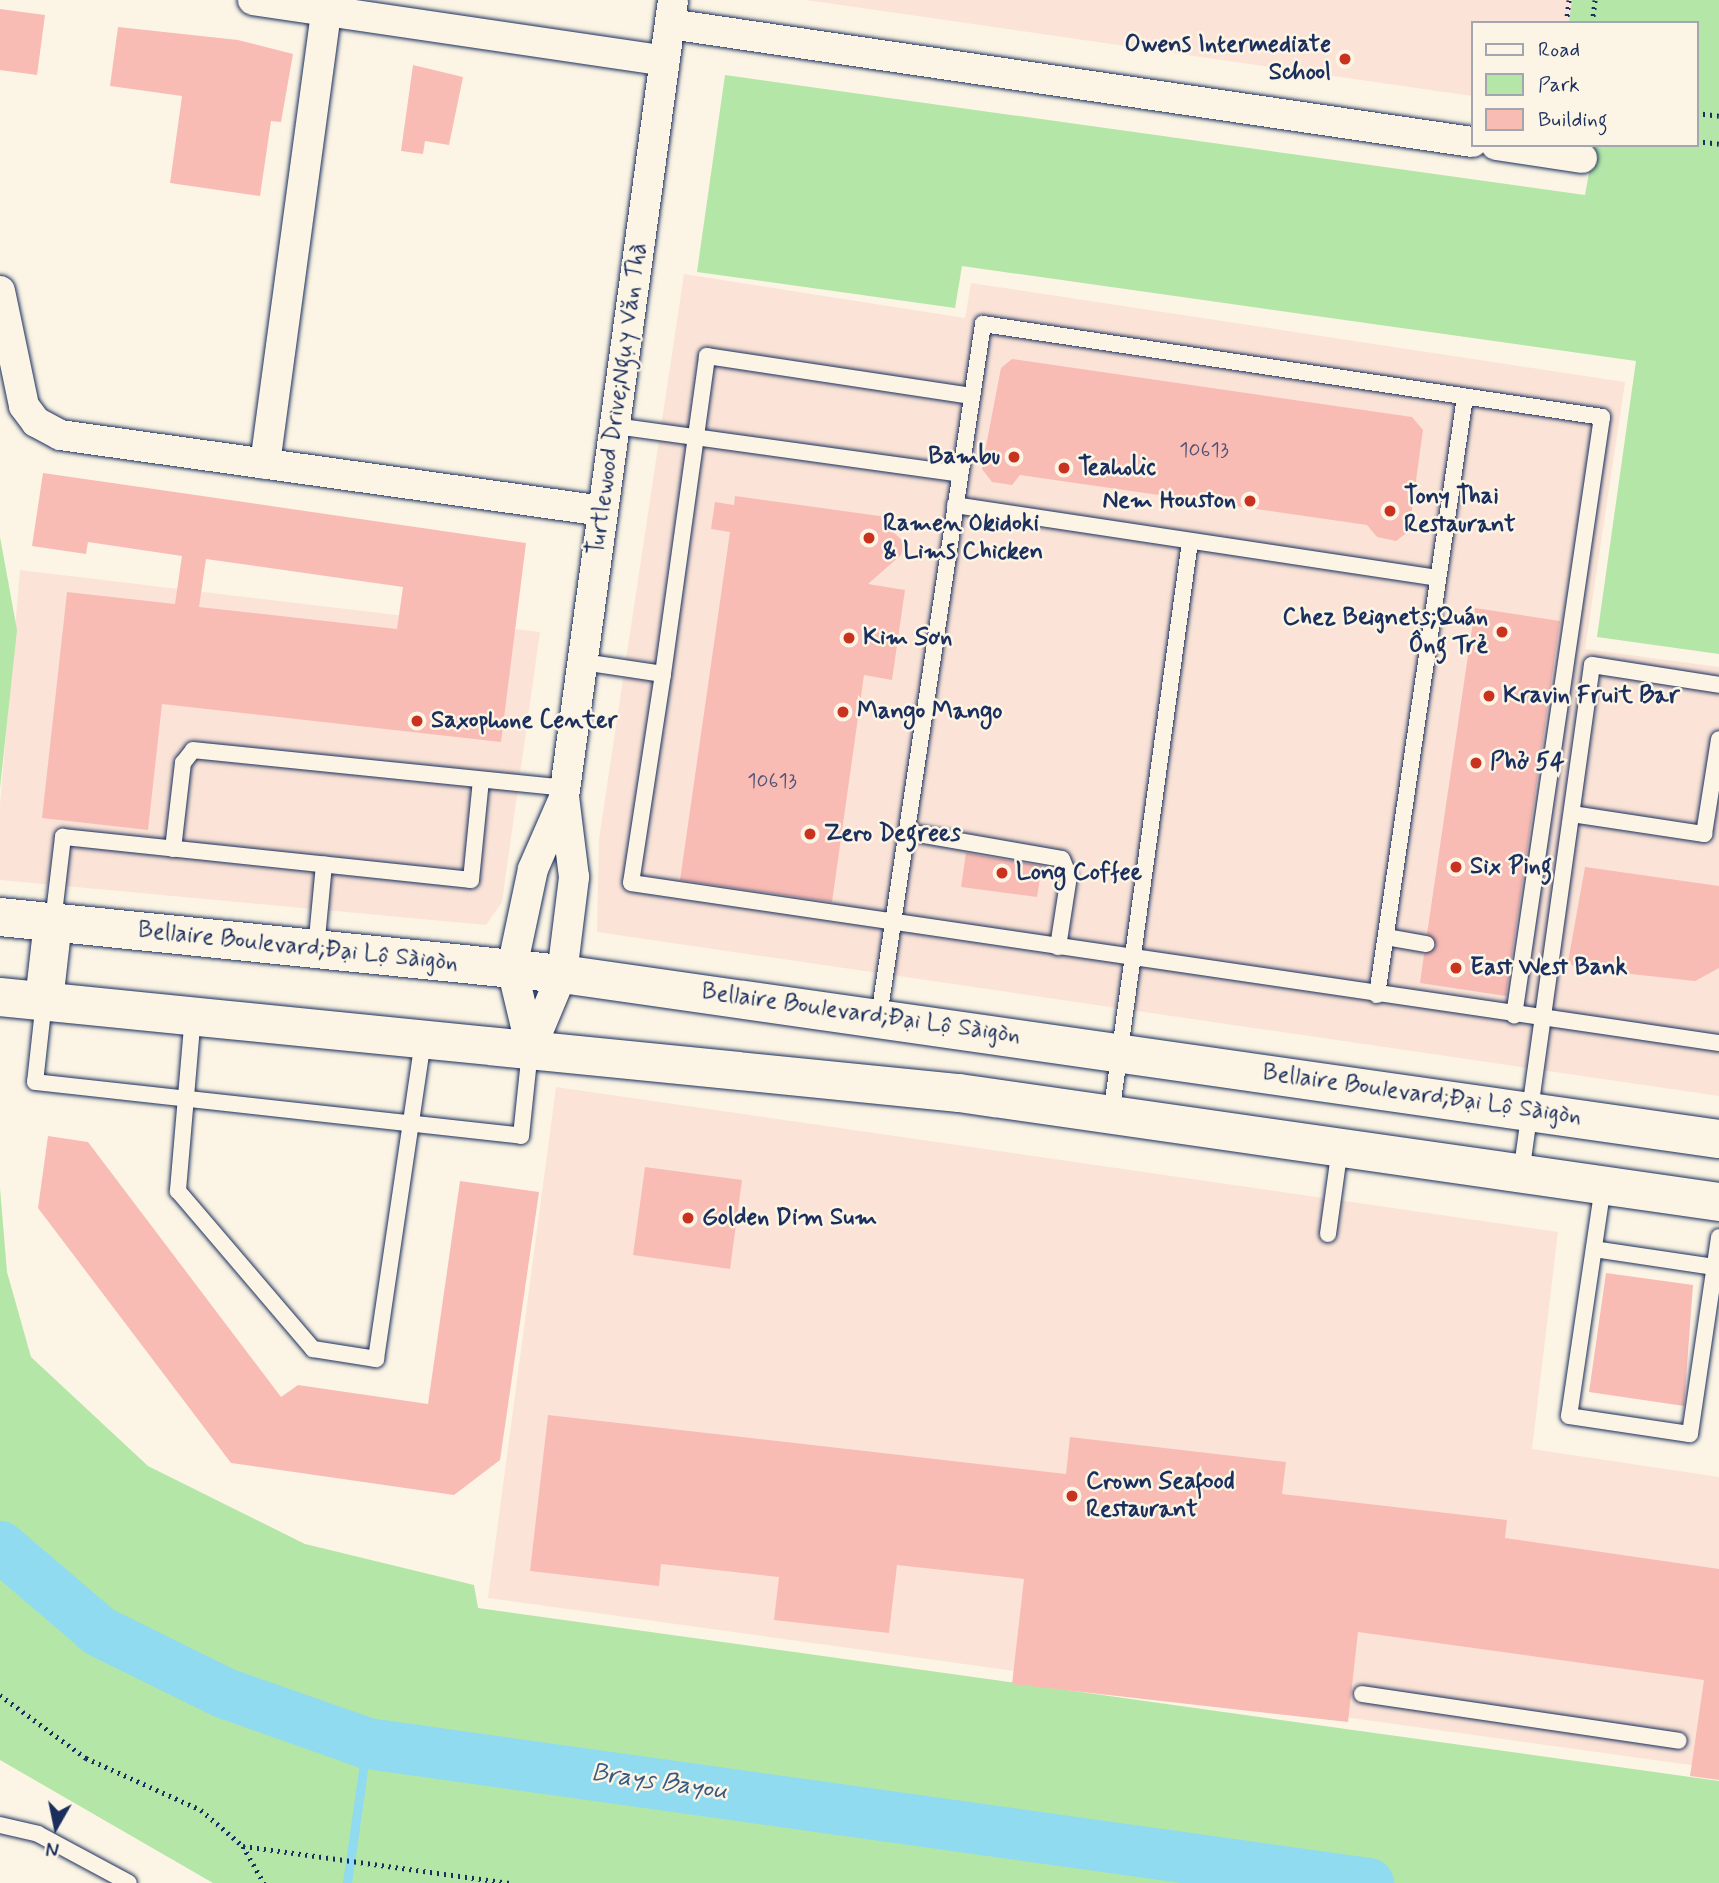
<!DOCTYPE html>
<html>
<head>
<meta charset="utf-8">
<style>
  body { margin:0 }
  #map { position:relative; width:1719px; height:1883px; overflow:hidden; background:#fcf5e5; font-family:Mynerve,sans-serif }
  div>[style] { position:absolute }
  .built>* { inset:0; background:#fbe4d7 }
  .green>* { inset:0; background:#b3e6a7 }
  .stream>* { height:9px; margin:-4.5px; padding:0 4.5px; transform-origin:4.5px; border-radius:4.5px; background:#90dbf0 }
  .river>* { height:51px; margin:-25.5px; padding:0 25.5px; transform-origin:25.5px; border-radius:25.5px; background:#90dbf0 }
  .building>* { inset:0; background:#f8bcb5 }
  .path>* { height:4.5px; margin-top:-2.25px; transform-origin:0; background:repeating-linear-gradient(90deg,#1b2f5e 0 2px,transparent 0 7px) }
  .roads { filter:drop-shadow(0 0 2px #1b2f5e) drop-shadow(0 0 2px #1b2f5e) }
  .service>* { height:16px; margin:-8px; padding:0 8px; transform-origin:8px; border-radius:8px; background:#fcf5e5 }
  .minor>* { height:30px; margin:-15px; padding:0 15px; transform-origin:15px; border-radius:15px; background:#fcf5e5 }
  .primary>* { height:38px; margin:-19px; padding:0 19px; transform-origin:19px; border-radius:19px; background:#fcf5e5 }
  .dots>* { width:19px; height:19px; translate:-50% -50%; box-sizing:border-box; border:4px solid #fcf5e5; border-radius:50% }
  span { translate:-50% -50%; white-space:nowrap; text-align:center; line-height:1.15; -webkit-text-stroke:5px #fcf5e5; paint-order:stroke }
  .number-label { font-size:21px; color:#525274 }
  .number-label span { -webkit-text-stroke-width:0 }
  .poi-label { font-size:24px; color:#1b2f5e; font-weight:700 }
  .right { translate:-100% -50%; text-align:right }
  .left { translate:0 -50%; text-align:left }
  .street-label { font-size:24px; color:#1b2f5e }
  .water-label { font-size:26px; color:#385a82; font-style:italic }
  .legend { position:absolute; left:1471px; top:21px; width:228px; height:126px; box-sizing:border-box; background:#fcf5e5; border:2px solid #a2a6af; margin:0; padding:9px 12px; list-style:none; font-size:21px; color:#1b2f5e }
  .legend li { display:flex; align-items:center; gap:14px; height:35px }
  .legend b { width:35px; border:2px solid #a2a6af }
  .north { position:absolute; left:21px; top:1792px; width:70px; height:70px; -webkit-text-stroke:5px #fcf5e5; paint-order:stroke; rotate:189deg; font-size:19px; font-weight:700; line-height:28px; text-align:center; color:#1b2f5e }
  .north::after { content:''; display:block; margin:auto; width:24px; height:32px; background:#1b2f5e; clip-path:polygon(50% 0,100% 100%,50% 72%,0 100%) }
</style>
</head>
<body>
<div id="map">
  <div class="built">
    <i style="clip-path:polygon(806px 0,1719px 0,1696px 23px,1472px 23px,1472px 96px)"></i>
    <i style="clip-path:polygon(684px 274px,965px 318px,971px 283px,1625px 382px,1585px 649px,1719px 667px,1719px 1096px,597px 932px,599px 839px)"></i>
    <i style="clip-path:polygon(20px 570px,540px 632px,502px 902px,486px 925px,0 880px,0 805px)"></i>
    <i style="clip-path:polygon(556px 1087px,1558px 1232px,1532px 1449px,1719px 1477px,1719px 1769px,488px 1598px)"></i>
  </div>
  <div class="green">
    <i style="clip-path:polygon(1572px 0,1719px 0,1719px 654px,1597px 637px,1636px 361px,962px 266px,955px 308px,697px 272px,725px 75px,1585px 195px,1594px 145px,1696px 145px,1696px 23px,1569px 23px)"></i>
    <i style="clip-path:polygon(0 537px,17px 630px,0 788px)"></i>
    <i style="clip-path:polygon(0 1188px,7px 1272px,31px 1357px,148px 1466px,305px 1544px,474px 1585px,478px 1608px,1719px 1781px,1719px 1883px,213px 1883px,0 1760px)"></i>
  </div>
  <div class="stream">
    <i style="left:347px;top:1883px;width:141px;rotate:-81.9deg"></i>
  </div>
  <div class="river">
    <i style="left:0;top:1546px;width:130px;rotate:40.6deg"></i>
    <i style="left:99px;top:1631px;width:140px;rotate:26.2deg"></i>
    <i style="left:225px;top:1693px;width:151px;rotate:19.4deg"></i>
    <i style="left:367px;top:1743px;width:1011px;rotate:7.96deg"></i>
  </div>
  <div class="building">
    <i style="clip-path:polygon(0 9px,45px 15px,37px 75px,0 70px)"></i>
    <i style="clip-path:polygon(118px 27px,238px 40px,293px 54px,281px 122px,271px 121px,260px 196px,170px 183px,182px 96px,110px 86px)"></i>
    <i style="clip-path:polygon(413px 65px,463px 77px,449px 145px,425px 141px,423px 154px,401px 151px)"></i>
    <i style="clip-path:polygon(1012px 359px,1412px 417px,1423px 430px,1409px 531px,1396px 541px,1377px 537px,1367px 525px,1020px 475px,1012px 485px,992px 482px,982px 469px,985px 451px,1001px 368px)"></i>
    <i style="clip-path:polygon(evenodd,43px 473px,526px 543px,501px 742px,162px 704px,148px 830px,42px 818px,67px 592px,175px 604px,182px 556px,88px 542px,86px 554px,32px 546px,43px 473px,206px 559px,403px 587px,397px 629px,199px 607px,206px 559px)"></i>
    <i style="clip-path:polygon(735px 496px,887px 517px,886px 526px,904px 542px,901px 555px,868px 584px,905px 590px,892px 680px,864px 675px,832px 902px,680px 880px,730px 532px,711px 529px,715px 502px,734px 505px)"></i>
    <i style="clip-path:polygon(1475px 608px,1560px 621px,1506px 996px,1420px 983px,1424px 954px,1436px 945px,1427px 934px)"></i>
    <i style="clip-path:polygon(966px 853px,1042px 866px,1037px 897px,961px 887px)"></i>
    <i style="clip-path:polygon(1585px 867px,1719px 886px,1719px 968px,1695px 981px,1576px 968px,1568px 962px)"></i>
    <i style="clip-path:polygon(48px 1136px,88px 1142px,281px 1397px,298px 1385px,428px 1404px,460px 1181px,539px 1192px,500px 1460px,454px 1495px,231px 1463px,38px 1208px)"></i>
    <i style="clip-path:polygon(645px 1167px,742px 1180px,730px 1269px,633px 1255px)"></i>
    <i style="clip-path:polygon(1606px 1273px,1693px 1285px,1684px 1406px,1589px 1392px)"></i>
    <i style="clip-path:polygon(548px 1415px,1066px 1474px,1070px 1437px,1286px 1462px,1282px 1494px,1507px 1520px,1505px 1538px,1719px 1569px,1719px 1780px,1690px 1776px,1704px 1680px,1358px 1632px,1348px 1722px,1012px 1684px,1024px 1579px,897px 1565px,889px 1633px,774px 1620px,779px 1577px,661px 1564px,659px 1586px,530px 1571px)"></i>
  </div>
  <div class="path">
    <i style="left:1566px;top:23px;width:23px;rotate:-83deg"></i>
    <i style="left:1592px;top:23px;width:23px;rotate:-83deg"></i>
    <i style="left:1696px;top:113px;width:23px;rotate:7deg"></i>
    <i style="left:1696px;top:141px;width:23px;rotate:7deg"></i>
    <i style="left:0;top:1695px;width:107px;rotate:36.2deg"></i>
    <i style="left:86px;top:1758px;width:126px;rotate:24.3deg"></i>
    <i style="left:201px;top:1810px;width:55px;rotate:40.6deg"></i>
    <i style="left:243px;top:1846px;width:269px;rotate:7.9deg"></i>
    <i style="left:243px;top:1846px;width:43px;rotate:60.4deg"></i>
  </div>
  <div class="roads">
    <div class="service">
      <i style="left:615px;top:426px;width:348px;rotate:7.9deg"></i>
      <i style="left:955px;top:505px;width:488px;rotate:8.6deg"></i>
      <i style="left:583px;top:662px;width:81px;rotate:8.5deg"></i>
      <i style="left:663px;top:674px;width:211px;rotate:98.7deg"></i>
      <i style="left:631px;top:883px;width:1100px;rotate:8.37deg"></i>
      <i style="left:663px;top:674px;width:321px;rotate:-82.1deg"></i>
      <i style="left:707px;top:356px;width:268px;rotate:8.6deg"></i>
      <i style="left:1572px;top:814px;width:134px;rotate:8.6deg"></i>
      <i style="left:1704px;top:834px;width:96px;rotate:-81deg"></i>
      <i style="left:907px;top:832px;width:157px;rotate:9.9deg"></i>
      <i style="left:1062px;top:859px;width:18px;rotate:68deg"></i>
      <i style="left:1069px;top:876px;width:72px;rotate:98.8deg"></i>
      <i style="left:173px;top:849px;width:87px;rotate:-83.4deg"></i>
      <i style="left:183px;top:763px;width:16px;rotate:-52deg"></i>
      <i style="left:193px;top:750px;width:375px;rotate:5.8deg"></i>
      <i style="left:53px;top:922px;width:86px;rotate:-83.3deg"></i>
      <i style="left:63px;top:837px;width:410px;rotate:6deg"></i>
      <i style="left:471px;top:880px;width:100px;rotate:-84.3deg"></i>
      <i style="left:1386px;top:937px;width:41px;rotate:9.9deg"></i>
      <i style="left:316px;top:949px;width:85px;rotate:-84.6deg"></i>
      <i style="left:1377px;top:995px;width:604px;rotate:-81.63deg"></i>
      <i style="left:44px;top:1001px;width:81px;rotate:96.3deg"></i>
      <i style="left:35px;top:1082px;width:489px;rotate:6.3deg"></i>
      <i style="left:521px;top:1136px;width:86px;rotate:-84deg"></i>
      <i style="left:193px;top:1015px;width:177px;rotate:94.9deg"></i>
      <i style="left:178px;top:1191px;width:208px;rotate:49.5deg"></i>
      <i style="left:313px;top:1349px;width:64px;rotate:9deg"></i>
      <i style="left:376px;top:1359px;width:322px;rotate:-81.6deg"></i>
      <i style="left:879px;top:1016px;width:700px;rotate:-81.45deg"></i>
      <i style="left:983px;top:324px;width:626px;rotate:8.54deg"></i>
      <i style="left:1602px;top:417px;width:605px;rotate:98.36deg"></i>
      <i style="left:1111px;top:1115px;width:579px;rotate:-82.16deg"></i>
      <i style="left:1521px;top:1174px;width:514px;rotate:-82.06deg"></i>
      <i style="left:1592px;top:665px;width:129px;rotate:8.9deg"></i>
      <i style="left:1603px;top:1186px;width:232px;rotate:98.4deg"></i>
      <i style="left:1569px;top:1416px;width:122px;rotate:8.5deg"></i>
      <i style="left:1690px;top:1434px;width:199px;rotate:-81.6deg"></i>
      <i style="left:1328px;top:1234px;width:87px;rotate:-82.1deg"></i>
      <i style="left:1594px;top:1249px;width:122px;rotate:8.5deg"></i>
      <i style="left:1362px;top:1694px;width:320px;rotate:8.4deg"></i>
      <i style="left:0;top:1825px;width:39px;rotate:13deg"></i>
      <i style="left:38px;top:1834px;width:103px;rotate:28.3deg"></i>
    </div>
    <div class="minor">
      <i style="left:253px;top:0;width:416px;rotate:8.4deg"></i>
      <i style="left:670px;top:24px;width:811px;rotate:8.37deg"></i>
      <i style="left:1496px;top:145px;width:87px;rotate:8.6deg"></i>
      <i style="left:0;top:291px;width:117px;rotate:78.2deg"></i>
      <i style="left:24px;top:406px;width:20px;rotate:53deg"></i>
      <i style="left:36px;top:422px;width:27px;rotate:28deg"></i>
      <i style="left:60px;top:435px;width:548px;rotate:7.97deg"></i>
      <i style="left:265px;top:464px;width:458px;rotate:-82.3deg"></i>
      <i style="left:531px;top:1048px;width:80px;rotate:-67.3deg"></i>
      <i style="left:562px;top:974px;width:98px;rotate:-82.9deg"></i>
      <i style="left:574px;top:877px;width:81px;rotate:-97.1deg"></i>
      <i style="left:564px;top:797px;width:804px;rotate:-82.21deg"></i>
      <i style="left:531px;top:1048px;width:82px;rotate:-103.4deg"></i>
      <i style="left:512px;top:968px;width:101px;rotate:-78deg"></i>
      <i style="left:533px;top:869px;width:77px;rotate:-66.4deg"></i>
    </div>
    <div class="primary">
      <i style="left:0;top:917px;width:565px;rotate:5.79deg"></i>
      <i style="left:562px;top:974px;width:1169px;rotate:8.12deg"></i>
      <i style="left:0;top:997px;width:964px;rotate:5.72deg"></i>
      <i style="left:959px;top:1093px;width:768px;rotate:8.16deg"></i>
      <i style="left:44px;top:1001px;width:80px;rotate:-83.5deg"></i>
    </div>
  </div>
  <div class="dots">
    <i style="left:1345px;top:59px;background:#c8321e"></i>
    <i style="left:1014px;top:457px;background:#c8321e"></i>
    <i style="left:1064px;top:468px;background:#c8321e"></i>
    <i style="left:1250px;top:501px;background:#c8321e"></i>
    <i style="left:1390px;top:511px;background:#c8321e"></i>
    <i style="left:869px;top:538px;background:#c8321e"></i>
    <i style="left:1502px;top:632px;background:#c8321e"></i>
    <i style="left:849px;top:638px;background:#c8321e"></i>
    <i style="left:1489px;top:696px;background:#c8321e"></i>
    <i style="left:843px;top:712px;background:#c8321e"></i>
    <i style="left:417px;top:721px;background:#c8321e"></i>
    <i style="left:1476px;top:763px;background:#c8321e"></i>
    <i style="left:810px;top:834px;background:#c8321e"></i>
    <i style="left:1456px;top:867px;background:#c8321e"></i>
    <i style="left:1002px;top:873px;background:#c8321e"></i>
    <i style="left:1456px;top:968px;background:#c8321e"></i>
    <i style="left:688px;top:1218px;background:#c8321e"></i>
    <i style="left:1072px;top:1496px;background:#c8321e"></i>
  </div>
  <div class="number-label">
    <span style="left:1204px;top:450px">10613</span>
    <span style="left:772px;top:781px">10613</span>
  </div>
  <div class="poi-label">
    <span class="right" style="left:1331px;top:59px">Owens Intermediate<br>School</span>
    <span class="right" style="left:1000px;top:457px">Bambu</span>
    <span class="left" style="left:1078px;top:468px">Teaholic</span>
    <span class="left" style="left:1404px;top:511px">Tony Thai<br>Restaurant</span>
    <span class="right" style="left:1236px;top:501px">Nem Houston</span>
    <span class="left" style="left:883px;top:538px">Ramen Okidoki<br>&amp; Lims Chicken</span>
    <span class="right" style="left:1488px;top:632px">Chez Beignets;Quán<br>Ông Trẻ</span>
    <span class="left" style="left:863px;top:638px">Kim Sơn</span>
    <span class="left" style="left:1503px;top:696px">Kravin Fruit Bar</span>
    <span class="left" style="left:857px;top:712px">Mango Mango</span>
    <span class="left" style="left:431px;top:721px">Saxophone Center</span>
    <span class="left" style="left:1490px;top:763px">Phở 54</span>
    <span class="left" style="left:824px;top:834px">Zero Degrees</span>
    <span class="left" style="left:1470px;top:867px">Six Ping</span>
    <span class="left" style="left:1016px;top:873px">Long Coffee</span>
    <span class="left" style="left:1470px;top:968px">East West Bank</span>
    <span class="left" style="left:702px;top:1218px">Golden Dim Sum</span>
    <span class="left" style="left:1086px;top:1496px">Crown Seafood<br>Restaurant</span>
  </div>
  <div class="street-label">
    <span style="left:618px;top:399px;rotate:-82deg">Turtlewood Drive;Ngụy Văn Thà</span>
    <span style="left:298px;top:947px;rotate:6deg">Bellaire Boulevard;Đại Lộ Sàigòn</span>
    <span style="left:861px;top:1014px;rotate:8deg">Bellaire Boulevard;Đại Lộ Sàigòn</span>
    <span style="left:1422px;top:1095px;rotate:8deg">Bellaire Boulevard;Đại Lộ Sàigòn</span>
  </div>
  <div class="water-label">
    <span style="left:659px;top:1783px;rotate:8deg">Brays Bayou</span>
  </div>
  <ul class="legend">
  <li><b style="height:9px;background:#fcf5e5"></b>Road</li>
  <li><b style="height:19px;background:#b3e6a7"></b>Park</li>
  <li><b style="height:19px;background:#f8bcb5"></b>Building</li>
  </ul>
  <div class="north">N</div>
</div>
</body>
</html>
